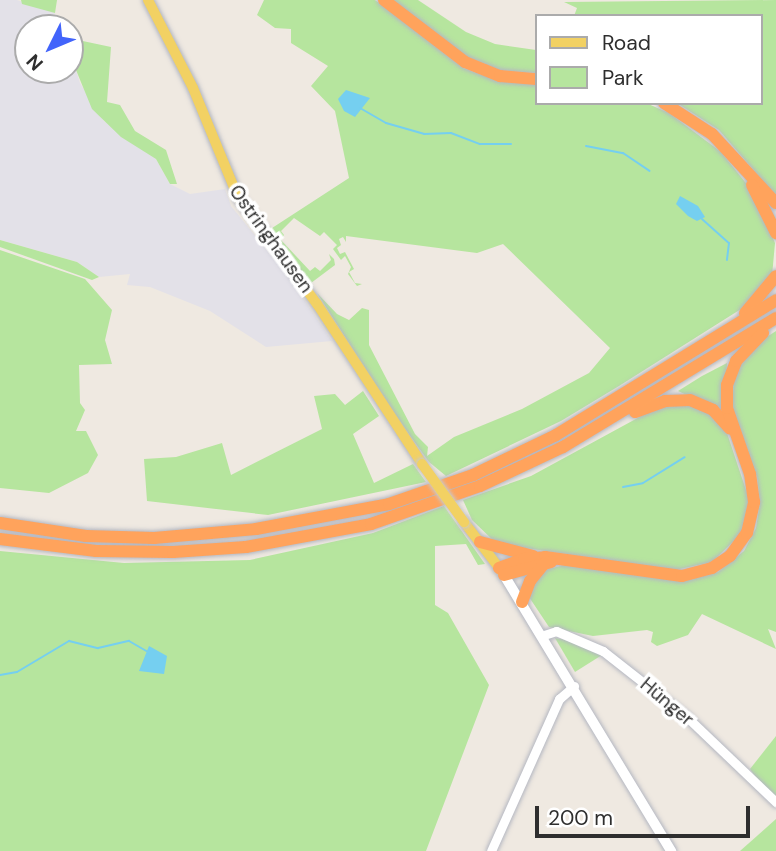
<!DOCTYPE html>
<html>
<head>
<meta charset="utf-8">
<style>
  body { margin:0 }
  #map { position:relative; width:776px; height:851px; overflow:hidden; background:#efe9e1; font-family:"DM Sans",sans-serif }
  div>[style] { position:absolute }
  .industrial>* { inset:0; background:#e3e1e8 }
  .green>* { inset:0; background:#b6e59e }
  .water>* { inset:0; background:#75cff0 }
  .stream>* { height:2px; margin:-1px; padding:0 1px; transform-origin:1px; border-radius:1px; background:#75cff0 }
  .roads { filter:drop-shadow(0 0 2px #b4b7c1) drop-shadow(0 0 2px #b4b7c1) }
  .tertiary>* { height:9px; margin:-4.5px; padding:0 4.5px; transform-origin:4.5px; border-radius:4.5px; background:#fff }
  .secondary>* { height:10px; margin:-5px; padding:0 5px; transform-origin:5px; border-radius:5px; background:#fff }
  .primary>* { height:10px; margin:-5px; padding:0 5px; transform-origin:5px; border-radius:5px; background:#f2d163 }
  .motorway>* { height:12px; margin:-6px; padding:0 6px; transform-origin:6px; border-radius:6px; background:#ffa35c }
  .bridges { filter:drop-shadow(0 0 2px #c9c9c9) drop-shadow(0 0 2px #c9c9c9) }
  .primary-bridge>* { height:10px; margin:-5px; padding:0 5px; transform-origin:5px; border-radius:5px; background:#f2d163 }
  span { translate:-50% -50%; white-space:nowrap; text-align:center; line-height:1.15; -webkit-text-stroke:7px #fff; paint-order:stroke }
  .street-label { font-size:19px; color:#2e2e2e }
  .legend { position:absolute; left:535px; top:14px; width:228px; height:91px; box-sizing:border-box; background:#fff; border:2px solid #ababab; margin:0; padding:9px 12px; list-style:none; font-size:21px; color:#2e2e2e }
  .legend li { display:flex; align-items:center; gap:14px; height:35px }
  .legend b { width:35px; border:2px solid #ababab }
  .north { position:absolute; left:14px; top:14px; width:70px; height:70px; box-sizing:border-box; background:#fff; border:2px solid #ababab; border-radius:50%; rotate:227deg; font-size:19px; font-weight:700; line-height:28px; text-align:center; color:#2e2e2e }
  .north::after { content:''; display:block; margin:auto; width:24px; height:32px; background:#4264fb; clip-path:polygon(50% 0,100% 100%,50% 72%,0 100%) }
  .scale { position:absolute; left:535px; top:806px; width:215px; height:32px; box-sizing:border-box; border:4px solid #2e2e2e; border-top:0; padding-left:9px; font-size:21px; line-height:24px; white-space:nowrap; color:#2e2e2e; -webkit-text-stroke:5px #fff; paint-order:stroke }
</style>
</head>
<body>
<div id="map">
  <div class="industrial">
    <i style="clip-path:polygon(0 0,17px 0,55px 13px,53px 28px,28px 28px,28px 70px,70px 70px,70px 38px,78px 40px,76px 70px,80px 83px,104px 121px,156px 159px,170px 184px,190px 194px,225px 189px,231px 206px,288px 276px,332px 341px,266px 347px,210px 311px,150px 287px,127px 285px,130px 274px,99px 277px,77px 262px,0 240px)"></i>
  </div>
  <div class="green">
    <i style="clip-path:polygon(21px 0,57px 0,55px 13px,22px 4px)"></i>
    <i style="clip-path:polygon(264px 0,375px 0,463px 68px,498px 81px,536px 85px,536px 103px,646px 103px,669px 113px,721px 152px,753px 192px,775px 243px,772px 276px,749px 304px,619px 386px,561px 421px,446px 476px,429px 462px,391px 409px,317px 293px,337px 314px,349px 320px,362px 308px,369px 310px,369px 345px,415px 434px,428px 447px,427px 456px,454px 437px,522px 409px,589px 373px,610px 348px,503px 244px,477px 253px,346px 236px,346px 242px,343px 237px,339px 239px,341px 245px,337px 248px,340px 254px,345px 252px,354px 269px,349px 272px,355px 283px,362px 284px,357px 286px,348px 274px,351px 267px,345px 256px,341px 260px,333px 249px,337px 245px,324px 232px,320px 236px,294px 218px,281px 231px,284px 235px,281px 240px,310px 271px,315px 267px,320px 271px,331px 260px,329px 254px,334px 259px,335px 265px,311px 283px,269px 230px,349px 178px,335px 111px,311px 86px,328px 66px,291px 43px,291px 29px,275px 28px,257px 15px)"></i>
    <i style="clip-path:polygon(393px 0,418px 0,466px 32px,495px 44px,536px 50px,536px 73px,500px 70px,460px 54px)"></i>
    <i style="clip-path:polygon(776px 0,776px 196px,719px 130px,677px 103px,760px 103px,760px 16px,574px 16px,577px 8px,564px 2px)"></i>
    <i style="clip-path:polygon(78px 40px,111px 47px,107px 102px,120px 105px,135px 131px,166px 150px,177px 184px,170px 184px,156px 159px,121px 137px,92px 109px,76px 70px)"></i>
    <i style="clip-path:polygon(0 240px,77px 262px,99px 277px,92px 280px,0 247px)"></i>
    <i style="clip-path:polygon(0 250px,85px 279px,112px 310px,105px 340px,112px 364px,79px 365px,80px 403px,85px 410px,76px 431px,86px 431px,98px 455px,88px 473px,49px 493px,0 488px)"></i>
    <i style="clip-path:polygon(776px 331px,776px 632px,768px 629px,776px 649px,702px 614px,688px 635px,657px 646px,651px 642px,653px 632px,647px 630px,593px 636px,549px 627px,529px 597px,535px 580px,548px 569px,565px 565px,685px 581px,718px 572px,744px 551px,756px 528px,760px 502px,757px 477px,732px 414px,734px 373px,759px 342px)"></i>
    <i style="clip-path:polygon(727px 363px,725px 413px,678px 391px,702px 376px)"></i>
    <i style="clip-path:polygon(363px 391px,379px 416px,353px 434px,374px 483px,413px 464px,426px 482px,268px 515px,147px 501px,144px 459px,176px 457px,222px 443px,231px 475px,322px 429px,314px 396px,335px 394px,345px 405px)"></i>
    <i style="clip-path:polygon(690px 404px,709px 412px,726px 430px,749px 499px,741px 534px,712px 562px,675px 570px,497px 544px,472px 520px,463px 500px,531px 476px,656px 408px)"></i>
    <i style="clip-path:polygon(444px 506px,485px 564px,478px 565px,466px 544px,435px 546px,435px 605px,448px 613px,489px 685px,426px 851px,0 851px,0 551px,124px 563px,250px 560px,373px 533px)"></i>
    <i style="clip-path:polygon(555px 638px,572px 641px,602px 655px,575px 672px)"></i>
    <i style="clip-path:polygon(776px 736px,776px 805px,750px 769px)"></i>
    <i style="clip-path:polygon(776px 819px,776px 851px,740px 851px)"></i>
  </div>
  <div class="water">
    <i style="clip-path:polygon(346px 90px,370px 98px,355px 117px,344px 111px,338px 99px)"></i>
    <i style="clip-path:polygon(680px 196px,698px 206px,705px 217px,697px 221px,688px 216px,676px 204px)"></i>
    <i style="clip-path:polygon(149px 646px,167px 656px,164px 674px,139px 671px)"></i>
  </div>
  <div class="stream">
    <i style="left:360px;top:108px;width:30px;rotate:30deg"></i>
    <i style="left:386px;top:123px;width:40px;rotate:16deg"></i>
    <i style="left:424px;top:134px;width:27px;rotate:-2deg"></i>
    <i style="left:451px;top:133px;width:31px;rotate:21deg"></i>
    <i style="left:480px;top:144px;width:31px"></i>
    <i style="left:586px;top:146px;width:38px;rotate:11deg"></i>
    <i style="left:623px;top:153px;width:32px;rotate:34deg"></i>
    <i style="left:702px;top:219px;width:36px;rotate:42deg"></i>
    <i style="left:729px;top:243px;width:17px;rotate:97deg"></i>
    <i style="left:623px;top:487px;width:20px;rotate:-11deg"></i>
    <i style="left:643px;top:483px;width:49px;rotate:-31.8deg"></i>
    <i style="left:0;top:675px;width:17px;rotate:-10deg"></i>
    <i style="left:17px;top:672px;width:61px;rotate:-30.8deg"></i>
    <i style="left:69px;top:641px;width:30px;rotate:14deg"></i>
    <i style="left:98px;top:648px;width:32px;rotate:-13deg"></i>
    <i style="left:129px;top:641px;width:20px;rotate:30deg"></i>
  </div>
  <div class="roads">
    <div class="tertiary">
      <i style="left:544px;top:635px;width:13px;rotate:-18deg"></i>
      <i style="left:556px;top:631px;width:51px;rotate:23.1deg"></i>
      <i style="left:603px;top:651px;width:108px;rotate:38.2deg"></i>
      <i style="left:688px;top:718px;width:122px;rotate:43.7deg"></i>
      <i style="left:491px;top:851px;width:167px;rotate:-65.9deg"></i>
      <i style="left:559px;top:699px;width:20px;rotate:-41deg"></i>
    </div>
    <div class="secondary">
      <i style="left:504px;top:575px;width:323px;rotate:58.8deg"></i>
    </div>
    <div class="primary">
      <i style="left:148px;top:0;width:99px;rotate:62.9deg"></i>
      <i style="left:193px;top:88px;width:118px;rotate:67.6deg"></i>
      <i style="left:238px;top:197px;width:133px;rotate:53.6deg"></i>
      <i style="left:317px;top:304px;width:191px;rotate:56.7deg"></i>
      <i style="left:464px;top:522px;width:64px;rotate:52.6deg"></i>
    </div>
    <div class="motorway">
      <i style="left:384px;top:0;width:102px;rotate:37.4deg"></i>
      <i style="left:465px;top:62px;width:38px;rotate:22deg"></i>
      <i style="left:500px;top:76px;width:36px;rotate:5deg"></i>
      <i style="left:664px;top:103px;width:57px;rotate:32.9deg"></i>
      <i style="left:712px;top:134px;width:94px;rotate:47.2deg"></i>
      <i style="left:752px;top:185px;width:54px;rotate:63.4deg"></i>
      <i style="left:745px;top:313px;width:48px;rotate:-50deg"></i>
      <i style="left:635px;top:412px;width:32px;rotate:-20deg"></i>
      <i style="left:665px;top:401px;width:25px;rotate:-2deg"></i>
      <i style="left:690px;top:400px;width:25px;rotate:23deg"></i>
      <i style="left:713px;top:410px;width:25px;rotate:48deg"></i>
      <i style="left:0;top:523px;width:87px;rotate:8.6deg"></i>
      <i style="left:86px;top:536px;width:68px;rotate:1.7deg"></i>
      <i style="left:154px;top:538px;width:102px;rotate:-5deg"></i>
      <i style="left:256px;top:529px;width:135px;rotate:-10.6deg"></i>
      <i style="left:389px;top:504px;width:89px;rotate:-19deg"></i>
      <i style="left:473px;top:475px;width:92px;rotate:-25.7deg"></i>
      <i style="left:556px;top:435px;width:258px;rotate:-31.5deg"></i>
      <i style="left:0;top:539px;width:97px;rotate:7.1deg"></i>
      <i style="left:96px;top:551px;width:77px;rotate:0.7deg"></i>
      <i style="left:173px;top:552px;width:73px;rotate:-3.9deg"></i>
      <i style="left:246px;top:547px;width:127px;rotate:-10.4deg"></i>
      <i style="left:371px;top:524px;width:115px;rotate:-19.2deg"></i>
      <i style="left:480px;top:486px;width:92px;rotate:-25.2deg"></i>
      <i style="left:563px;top:447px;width:249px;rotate:-31.2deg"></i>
      <i style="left:480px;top:542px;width:55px;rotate:14.8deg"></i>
      <i style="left:499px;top:568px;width:27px;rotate:-20deg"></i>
      <i style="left:524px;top:559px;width:21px;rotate:-5deg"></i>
      <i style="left:545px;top:557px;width:138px;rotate:7.9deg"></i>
      <i style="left:682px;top:576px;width:31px;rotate:-15deg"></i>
      <i style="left:712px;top:568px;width:22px;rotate:-34deg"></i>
      <i style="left:730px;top:556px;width:29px;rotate:-54deg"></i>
      <i style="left:747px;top:533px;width:32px;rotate:-77deg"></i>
      <i style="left:754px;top:502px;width:28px;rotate:-98deg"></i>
      <i style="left:750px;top:474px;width:70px;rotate:-109.2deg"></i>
      <i style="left:727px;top:408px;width:23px;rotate:-90deg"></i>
      <i style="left:727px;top:385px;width:26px;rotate:-69deg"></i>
      <i style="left:736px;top:361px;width:39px;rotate:-46deg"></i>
      <i style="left:504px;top:575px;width:49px;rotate:-15.5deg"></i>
      <i style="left:522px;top:602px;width:22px;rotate:-69deg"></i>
      <i style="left:530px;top:581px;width:22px;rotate:-51deg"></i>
    </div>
  </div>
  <div class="bridges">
    <div class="primary-bridge">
      <i style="left:422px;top:464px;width:72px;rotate:54.1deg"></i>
    </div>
  </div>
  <div class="street-label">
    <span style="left:271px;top:239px;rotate:54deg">Ostringhausen</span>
    <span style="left:667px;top:702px;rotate:40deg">Hünger</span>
  </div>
  <ul class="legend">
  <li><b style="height:9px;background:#f2d163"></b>Road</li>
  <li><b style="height:19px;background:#b6e59e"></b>Park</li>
  </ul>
  <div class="north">N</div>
  <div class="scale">200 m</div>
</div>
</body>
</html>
